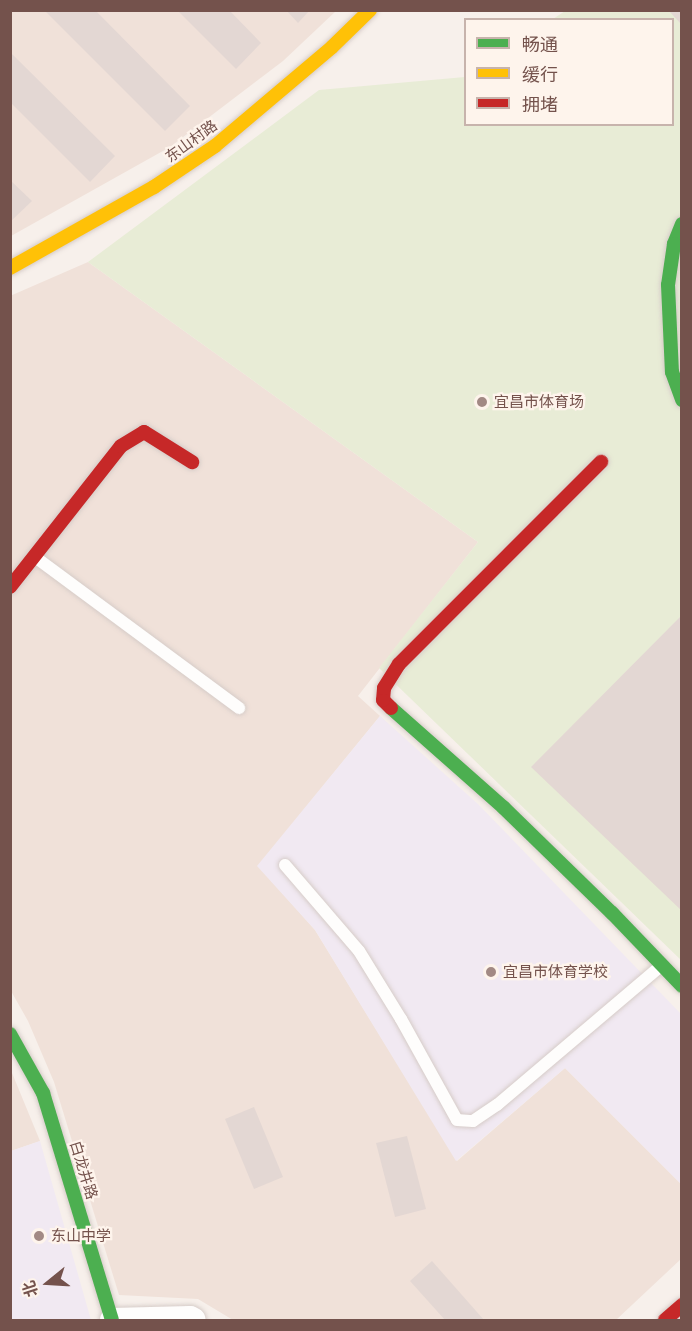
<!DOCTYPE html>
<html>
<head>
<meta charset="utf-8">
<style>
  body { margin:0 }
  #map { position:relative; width:692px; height:1331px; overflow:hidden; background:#f7f0eb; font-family:Montserrat,"Noto Sans SC",sans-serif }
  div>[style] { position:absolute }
  .residential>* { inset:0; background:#f0e1d9 }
  .education>* { inset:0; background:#f1e9f2 }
  .green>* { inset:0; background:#e8ecd6 }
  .building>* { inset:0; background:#e3d7d3 }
  .roads { filter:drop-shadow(0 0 2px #d6ccc8) drop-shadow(0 0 2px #d6ccc8) }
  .lane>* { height:12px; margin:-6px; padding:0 6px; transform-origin:6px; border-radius:6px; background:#fefdfc }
  .street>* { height:24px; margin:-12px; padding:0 12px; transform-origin:12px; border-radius:12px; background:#fefdfc }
  .fast>* { height:14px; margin:-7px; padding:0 7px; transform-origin:7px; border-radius:7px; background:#4caf50 }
  .slow>* { height:14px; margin:-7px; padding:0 7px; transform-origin:7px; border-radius:7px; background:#ffc107 }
  .jam>* { height:14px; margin:-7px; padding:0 7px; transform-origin:7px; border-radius:7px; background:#c62828 }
  .dots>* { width:16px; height:16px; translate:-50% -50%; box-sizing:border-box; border:3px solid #fef4ec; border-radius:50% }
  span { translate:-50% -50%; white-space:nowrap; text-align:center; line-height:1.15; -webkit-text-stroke:4.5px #fef4ec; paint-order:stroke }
  .street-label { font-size:15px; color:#74524c }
  .poi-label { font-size:15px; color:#74524c }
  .left { translate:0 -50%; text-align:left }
  .frame { position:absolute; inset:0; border:12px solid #74524c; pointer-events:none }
  .legend { position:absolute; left:464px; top:18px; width:210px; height:108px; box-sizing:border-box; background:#fef4ec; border:2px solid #c7b3ac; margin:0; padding:8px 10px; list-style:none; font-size:18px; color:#74524c }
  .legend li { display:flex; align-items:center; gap:12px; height:30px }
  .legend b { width:30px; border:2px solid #c7b3ac }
  .north { position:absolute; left:18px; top:1253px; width:60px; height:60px; -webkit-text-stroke:4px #fef4ec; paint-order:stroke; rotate:252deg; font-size:16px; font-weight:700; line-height:24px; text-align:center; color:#74524c }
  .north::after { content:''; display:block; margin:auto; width:21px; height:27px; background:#74524c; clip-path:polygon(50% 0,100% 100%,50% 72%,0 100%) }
</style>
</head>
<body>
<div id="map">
  <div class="residential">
    <i style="clip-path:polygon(11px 11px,336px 11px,283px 61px,170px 147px,11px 236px)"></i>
    <i style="clip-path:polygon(88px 262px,478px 542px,358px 696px,380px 716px,258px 866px,315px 930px,457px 1161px,565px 1068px,681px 1184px,681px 1259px,616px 1320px,233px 1320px,198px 1299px,119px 1295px,54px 1082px,28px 1021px,11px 991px,10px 296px)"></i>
    <i style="clip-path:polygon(10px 1068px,40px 1141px,11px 1151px,10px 1151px)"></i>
  </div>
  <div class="education">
    <i style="clip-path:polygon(380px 716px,478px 804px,681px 1014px,681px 1184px,565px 1068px,456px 1161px,315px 930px,257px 866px)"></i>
    <i style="clip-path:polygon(40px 1141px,91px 1320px,11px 1320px,11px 1151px)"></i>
  </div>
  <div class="green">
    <i style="clip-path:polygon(565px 11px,681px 11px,681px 960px,379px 668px,478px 542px,88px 262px,319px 90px,465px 77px,466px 124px,672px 124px,672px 20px,553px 19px)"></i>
  </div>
  <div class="building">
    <i style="clip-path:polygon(44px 10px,95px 10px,190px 106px,165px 131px)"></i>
    <i style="clip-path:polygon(177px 10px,229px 10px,261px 43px,236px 69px)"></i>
    <i style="clip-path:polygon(286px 10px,310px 10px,298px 23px)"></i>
    <i style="clip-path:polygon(668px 10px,682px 10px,682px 25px)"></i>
    <i style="clip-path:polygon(10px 52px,115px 156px,90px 182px,10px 102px)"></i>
    <i style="clip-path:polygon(10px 180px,32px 201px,10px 222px)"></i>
    <i style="clip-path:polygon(682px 615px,682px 911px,531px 767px)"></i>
    <i style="clip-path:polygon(254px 1107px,283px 1177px,254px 1189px,225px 1119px)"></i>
    <i style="clip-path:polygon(407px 1136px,426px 1209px,395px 1217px,376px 1143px)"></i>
    <i style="clip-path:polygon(432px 1261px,484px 1320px,445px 1320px,410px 1281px)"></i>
  </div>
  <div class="roads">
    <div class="lane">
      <i style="left:35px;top:557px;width:254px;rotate:36.5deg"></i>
      <i style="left:285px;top:865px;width:113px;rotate:49.3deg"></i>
      <i style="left:359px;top:951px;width:80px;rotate:58.3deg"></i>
      <i style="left:401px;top:1019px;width:115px;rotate:61deg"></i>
      <i style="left:457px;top:1120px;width:16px;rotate:4deg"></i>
      <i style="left:473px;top:1121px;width:29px;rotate:-34deg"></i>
      <i style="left:497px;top:1105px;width:215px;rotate:-40.3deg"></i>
    </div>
    <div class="street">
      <i style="left:112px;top:1320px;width:78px;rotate:-1.5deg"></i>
      <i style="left:190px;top:1318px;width:4px;rotate:27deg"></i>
    </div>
    <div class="fast">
      <i style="left:682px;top:224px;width:22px;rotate:112deg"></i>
      <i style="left:674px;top:244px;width:41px;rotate:98.3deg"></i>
      <i style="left:668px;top:285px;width:87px;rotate:87.4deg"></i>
      <i style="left:672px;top:372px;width:30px;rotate:70deg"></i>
      <i style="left:391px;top:708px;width:151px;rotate:41.5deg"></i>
      <i style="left:504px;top:808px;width:151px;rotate:44.2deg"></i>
      <i style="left:612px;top:913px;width:101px;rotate:46.2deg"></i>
      <i style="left:10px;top:1034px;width:68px;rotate:60.8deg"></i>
      <i style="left:43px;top:1093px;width:237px;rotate:73.1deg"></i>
    </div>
    <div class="slow">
      <i style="left:10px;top:268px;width:165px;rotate:-29.4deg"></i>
      <i style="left:154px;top:187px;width:73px;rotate:-33.9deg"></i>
      <i style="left:215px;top:146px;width:153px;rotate:-40.2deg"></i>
      <i style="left:332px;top:47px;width:53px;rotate:-44.2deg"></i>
    </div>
    <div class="jam">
      <i style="left:10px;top:587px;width:179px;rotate:-51.8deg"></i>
      <i style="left:121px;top:446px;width:27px;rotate:-31deg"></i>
      <i style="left:144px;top:432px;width:57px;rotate:32deg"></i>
      <i style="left:391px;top:708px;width:11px;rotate:-135deg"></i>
      <i style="left:383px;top:700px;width:12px;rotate:-85deg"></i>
      <i style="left:384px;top:688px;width:28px;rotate:-58deg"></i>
      <i style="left:399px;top:664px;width:286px;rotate:-45deg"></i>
      <i style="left:665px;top:1320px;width:23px;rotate:-41deg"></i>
    </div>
  </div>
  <div class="dots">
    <i style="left:482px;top:402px;background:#a28984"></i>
    <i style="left:491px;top:972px;background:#a28984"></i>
    <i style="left:39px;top:1236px;background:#a28984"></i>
  </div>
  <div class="street-label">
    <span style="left:191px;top:141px;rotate:-36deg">东山村路</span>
    <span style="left:84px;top:1170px;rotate:73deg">白龙井路</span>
  </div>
  <div class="poi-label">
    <span class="left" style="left:494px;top:402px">宜昌市体育场</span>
    <span class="left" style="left:503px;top:972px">宜昌市体育学校</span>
    <span class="left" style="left:51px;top:1236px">东山中学</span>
  </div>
  <div class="frame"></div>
  <ul class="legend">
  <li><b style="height:8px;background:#4caf50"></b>畅通</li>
  <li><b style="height:8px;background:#ffc107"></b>缓行</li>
  <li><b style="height:8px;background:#c62828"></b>拥堵</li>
  </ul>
  <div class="north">北</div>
</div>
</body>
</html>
